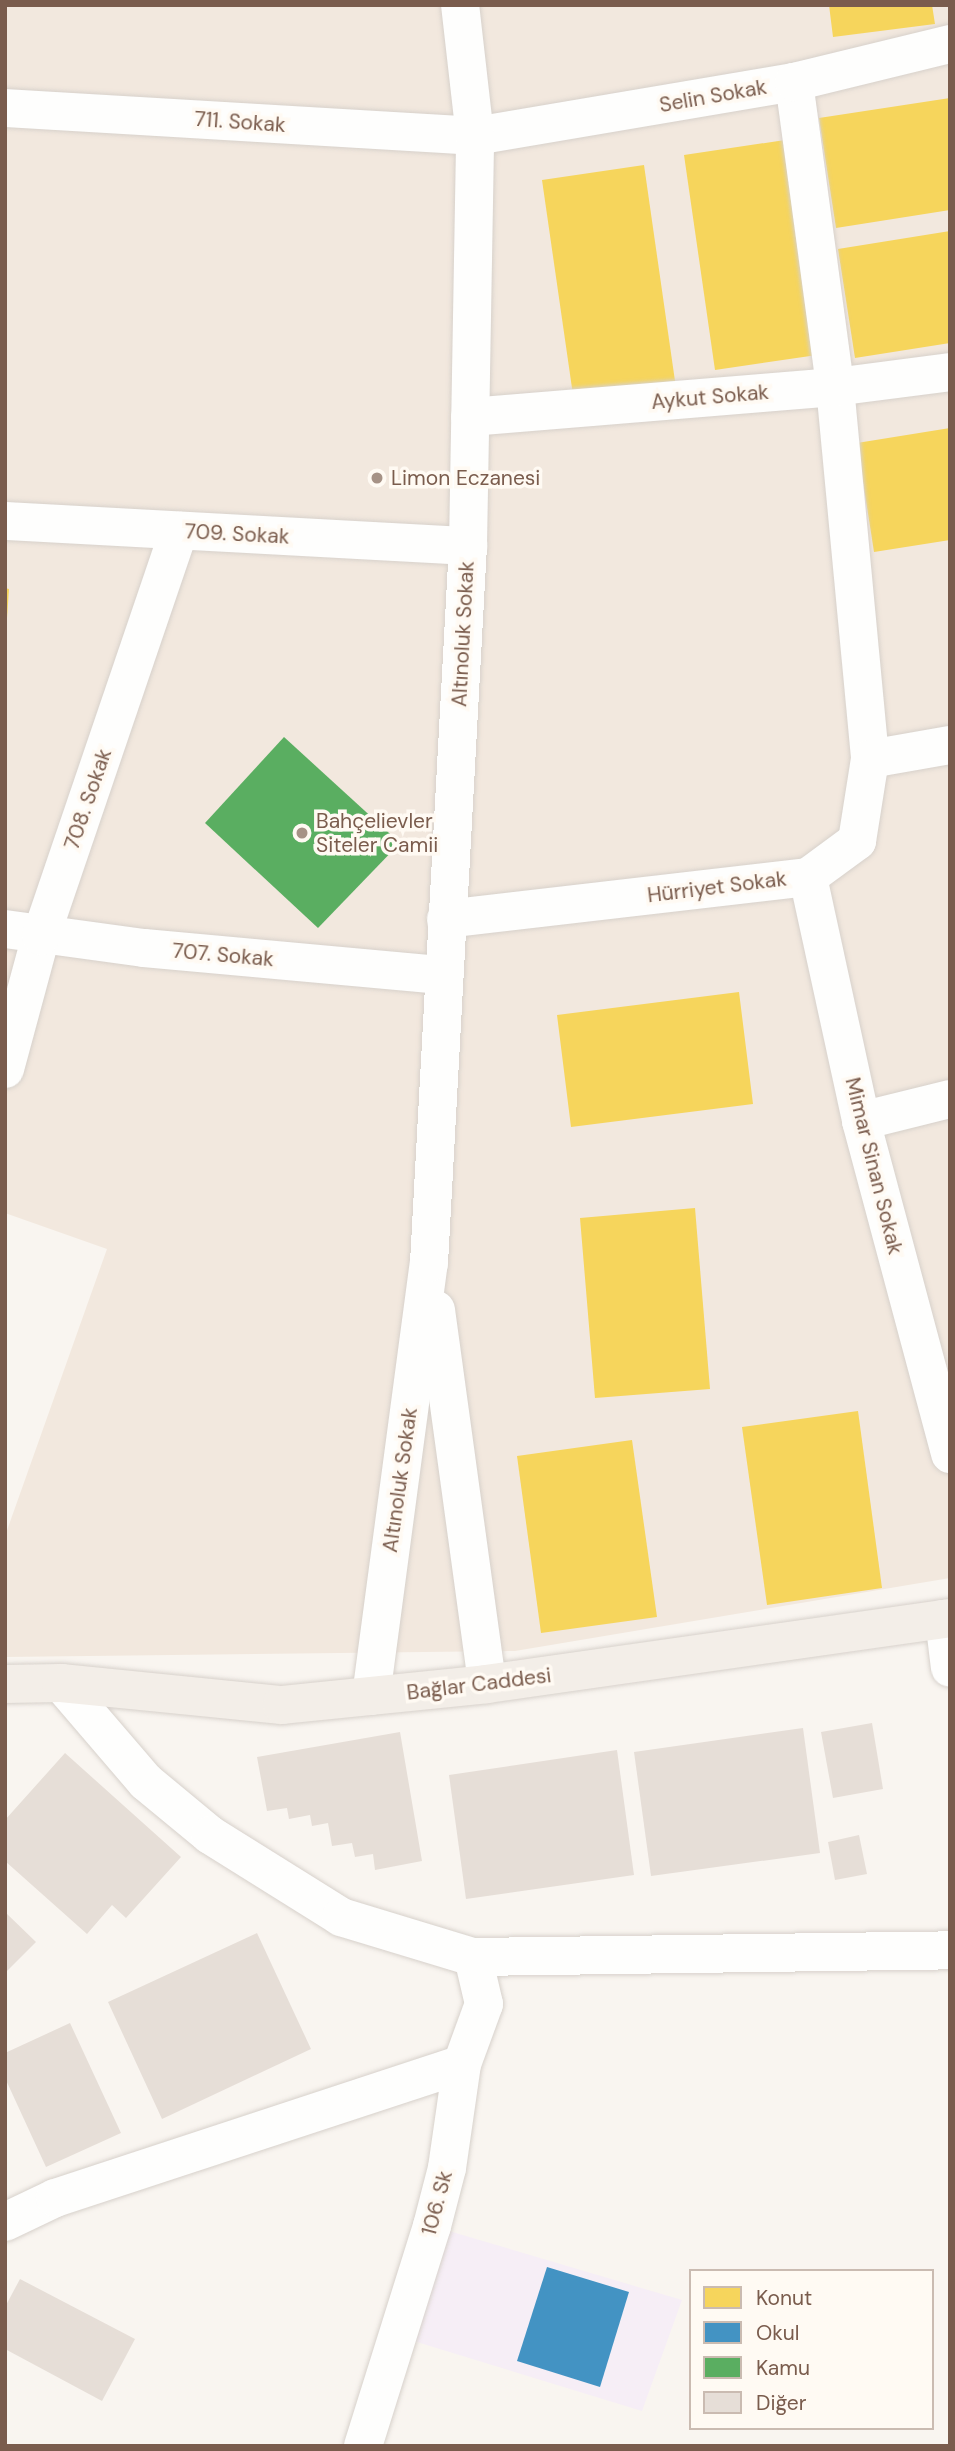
<!DOCTYPE html>
<html>
<head>
<meta charset="utf-8">
<style>
  body { margin:0 }
  #map { position:relative; width:955px; height:2451px; overflow:hidden; background:#f9f5f0; font-family:"DM Sans",sans-serif }
  div>[style] { position:absolute }
  .residential>* { inset:0; background:#f2e8de }
  .education>* { inset:0; background:#f6eef6 }
  .homes>* { inset:0; background:#f6d55c }
  .schools>* { inset:0; background:#4393c3 }
  .public>* { inset:0; background:#5aae61 }
  .building>* { inset:0; background:#e6ded7 }
  .roads { filter:drop-shadow(0 0 2px #d7d1cb) drop-shadow(0 0 2px #d7d1cb) }
  .minor>* { height:38px; margin:-19px; padding:0 19px; transform-origin:19px; border-radius:19px; background:#fefefd }
  .major>* { height:38px; margin:-19px; padding:0 19px; transform-origin:19px; border-radius:19px; background:#f3eee8 }
  .dots>* { width:19px; height:19px; translate:-50% -50%; box-sizing:border-box; border:4px solid #fffaf3; border-radius:50% }
  span { translate:-50% -50%; white-space:nowrap; text-align:center; line-height:1.15; -webkit-text-stroke:7px #fffaf3; paint-order:stroke }
  .street-label { font-size:21px; color:#7a5c4d }
  .poi-label { font-size:21px; color:#7a5c4d }
  .left { translate:0 -50%; text-align:left }
  .frame { position:absolute; inset:0; border:7px solid #7a5c4d; pointer-events:none }
  .legend { position:absolute; left:689px; top:2269px; width:245px; height:161px; box-sizing:border-box; background:#fffaf3; border:2px solid #cabbb1; margin:0; padding:9px 12px; list-style:none; font-size:21px; color:#7a5c4d }
  .legend li { display:flex; align-items:center; gap:14px; height:35px }
  .legend b { width:35px; border:2px solid #cabbb1 }
</style>
</head>
<body>
<div id="map">
  <div class="residential">
    <i style="clip-path:polygon(5px 5px,950px 5px,950px 1578px,515px 1651px,5px 1657px,5px 1536px,107px 1249px,5px 1213px)"></i>
  </div>
  <div class="education">
    <i style="clip-path:polygon(432px 2226px,682px 2300px,642px 2411px,394px 2335px)"></i>
  </div>
  <div class="homes">
    <i style="clip-path:polygon(829px 5px,932px 5px,935px 24px,833px 37px)"></i>
    <i style="clip-path:polygon(950px 98px,950px 210px,836px 228px,819px 118px)"></i>
    <i style="clip-path:polygon(785px 140px,817px 355px,715px 370px,684px 155px)"></i>
    <i style="clip-path:polygon(644px 165px,675px 381px,573px 395px,542px 180px)"></i>
    <i style="clip-path:polygon(950px 231px,950px 343px,855px 358px,838px 249px)"></i>
    <i style="clip-path:polygon(950px 428px,950px 540px,874px 552px,857px 443px)"></i>
    <i style="clip-path:polygon(5px 588px,9px 589px,7px 618px,5px 618px)"></i>
    <i style="clip-path:polygon(739px 992px,753px 1104px,571px 1127px,557px 1015px)"></i>
    <i style="clip-path:polygon(695px 1208px,710px 1389px,595px 1398px,580px 1218px)"></i>
    <i style="clip-path:polygon(858px 1411px,882px 1588px,767px 1605px,742px 1427px)"></i>
    <i style="clip-path:polygon(632px 1440px,657px 1617px,541px 1633px,517px 1456px)"></i>
  </div>
  <div class="schools">
    <i style="clip-path:polygon(547px 2267px,629px 2292px,600px 2387px,517px 2361px)"></i>
  </div>
  <div class="public">
    <i style="clip-path:polygon(284px 737px,400px 843px,318px 928px,205px 823px)"></i>
  </div>
  <div class="building">
    <i style="clip-path:polygon(872px 1723px,883px 1789px,833px 1798px,821px 1732px)"></i>
    <i style="clip-path:polygon(803px 1728px,820px 1853px,651px 1876px,634px 1752px)"></i>
    <i style="clip-path:polygon(400px 1732px,422px 1861px,375px 1870px,373px 1854px,355px 1857px,352px 1843px,332px 1846px,328px 1823px,312px 1826px,310px 1815px,289px 1819px,287px 1808px,267px 1811px,257px 1757px)"></i>
    <i style="clip-path:polygon(617px 1750px,634px 1875px,466px 1899px,449px 1775px)"></i>
    <i style="clip-path:polygon(65px 1753px,181px 1857px,126px 1918px,112px 1905px,87px 1934px,5px 1861px,5px 1820px)"></i>
    <i style="clip-path:polygon(859px 1835px,867px 1874px,835px 1880px,828px 1842px)"></i>
    <i style="clip-path:polygon(5px 1912px,36px 1942px,5px 1973px)"></i>
    <i style="clip-path:polygon(257px 1933px,311px 2049px,162px 2119px,108px 2002px)"></i>
    <i style="clip-path:polygon(70px 2023px,121px 2133px,46px 2167px,5px 2078px,5px 2053px)"></i>
    <i style="clip-path:polygon(20px 2279px,135px 2339px,102px 2401px,5px 2349px,5px 2307px)"></i>
  </div>
  <div class="roads">
    <div class="minor">
      <i style="left:794px;top:82px;width:308px;rotate:82.3deg"></i>
      <i style="left:835px;top:387px;width:374px;rotate:84.6deg"></i>
      <i style="left:5px;top:108px;width:471px;rotate:3.4deg"></i>
      <i style="left:475px;top:136px;width:324px;rotate:-9.6deg"></i>
      <i style="left:794px;top:82px;width:161px;rotate:-13.7deg"></i>
      <i style="left:470px;top:417px;width:366px;rotate:-4.7deg"></i>
      <i style="left:835px;top:387px;width:116px;rotate:-7.4deg"></i>
      <i style="left:5px;top:521px;width:464px;rotate:3.1deg"></i>
      <i style="left:808px;top:877px;width:250px;rotate:77.7deg"></i>
      <i style="left:861px;top:1121px;width:345px;rotate:75deg"></i>
      <i style="left:446px;top:919px;width:364px;rotate:-6.6deg"></i>
      <i style="left:808px;top:877px;width:61px;rotate:-36.3deg"></i>
      <i style="left:857px;top:841px;width:83px;rotate:-81deg"></i>
      <i style="left:870px;top:759px;width:81px;rotate:-9.9deg"></i>
      <i style="left:5px;top:929px;width:140px;rotate:7.8deg"></i>
      <i style="left:144px;top:948px;width:299px;rotate:5.2deg"></i>
      <i style="left:5px;top:1069px;width:138px;rotate:-74.9deg"></i>
      <i style="left:41px;top:936px;width:428px;rotate:-71.2deg"></i>
      <i style="left:861px;top:1121px;width:92px;rotate:-13.9deg"></i>
      <i style="left:436px;top:1310px;width:377px;rotate:82.2deg"></i>
      <i style="left:944px;top:1619px;width:49px;rotate:83deg"></i>
      <i style="left:61px;top:1683px;width:130px;rotate:49.4deg"></i>
      <i style="left:146px;top:1782px;width:83px;rotate:39.6deg"></i>
      <i style="left:210px;top:1835px;width:155px;rotate:32deg"></i>
      <i style="left:341px;top:1917px;width:138px;rotate:16.9deg"></i>
      <i style="left:473px;top:1957px;width:477px;rotate:-0.8deg"></i>
      <i style="left:371px;top:1696px;width:437px;rotate:-82.4deg"></i>
      <i style="left:429px;top:1263px;width:718px;rotate:-86.89deg"></i>
      <i style="left:468px;top:546px;width:410px;rotate:-89deg"></i>
      <i style="left:475px;top:136px;width:132px;rotate:-96.5deg"></i>
      <i style="left:5px;top:2222px;width:55px;rotate:-25.6deg"></i>
      <i style="left:55px;top:2198px;width:428px;rotate:-18.2deg"></i>
      <i style="left:363px;top:2446px;width:231px;rotate:-72.6deg"></i>
      <i style="left:432px;top:2226px;width:60px;rotate:-75.5deg"></i>
      <i style="left:447px;top:2168px;width:105px;rotate:-81.8deg"></i>
      <i style="left:462px;top:2064px;width:64px;rotate:-69.9deg"></i>
      <i style="left:484px;top:2004px;width:48px;rotate:-103.2deg"></i>
    </div>
    <div class="major">
      <i style="left:5px;top:1684px;width:56px;rotate:-1deg"></i>
      <i style="left:61px;top:1683px;width:222px;rotate:5.7deg"></i>
      <i style="left:282px;top:1705px;width:206px;rotate:-5.8deg"></i>
      <i style="left:487px;top:1684px;width:468px;rotate:-8.1deg"></i>
    </div>
  </div>
  <div class="dots">
    <i style="left:377px;top:478px;background:#a69286"></i>
    <i style="left:302px;top:833px;background:#a69286"></i>
  </div>
  <div class="street-label">
    <span style="left:713px;top:96px;rotate:-10deg">Selin Sokak</span>
    <span style="left:240px;top:122px;rotate:4deg">711. Sokak</span>
    <span style="left:710px;top:397px;rotate:-5deg">Aykut Sokak</span>
    <span style="left:237px;top:534px;rotate:3deg">709. Sokak</span>
    <span style="left:463px;top:634px;rotate:-87deg">Altınoluk Sokak</span>
    <span style="left:88px;top:799px;rotate:-71deg">708. Sokak</span>
    <span style="left:717px;top:887px;rotate:-7deg">Hürriyet Sokak</span>
    <span style="left:223px;top:955px;rotate:5deg">707. Sokak</span>
    <span style="left:874px;top:1166px;rotate:76deg">Mimar Sinan Sokak</span>
    <span style="left:400px;top:1480px;rotate:-82deg">Altınoluk Sokak</span>
    <span style="left:479px;top:1684px;rotate:-7deg">Bağlar Caddesi</span>
    <span style="left:437px;top:2203px;rotate:-75deg">106. Sk</span>
  </div>
  <div class="poi-label">
    <span class="left" style="left:391px;top:478px">Limon Eczanesi</span>
    <span class="left" style="left:316px;top:833px">Bahçelievler<br>Siteler Camii</span>
  </div>
  <div class="frame"></div>
  <ul class="legend">
  <li><b style="height:19px;background:#f6d55c"></b>Konut</li>
  <li><b style="height:19px;background:#4393c3"></b>Okul</li>
  <li><b style="height:19px;background:#5aae61"></b>Kamu</li>
  <li><b style="height:19px;background:#e6ded7"></b>Diğer</li>
  </ul>
</div>
</body>
</html>
